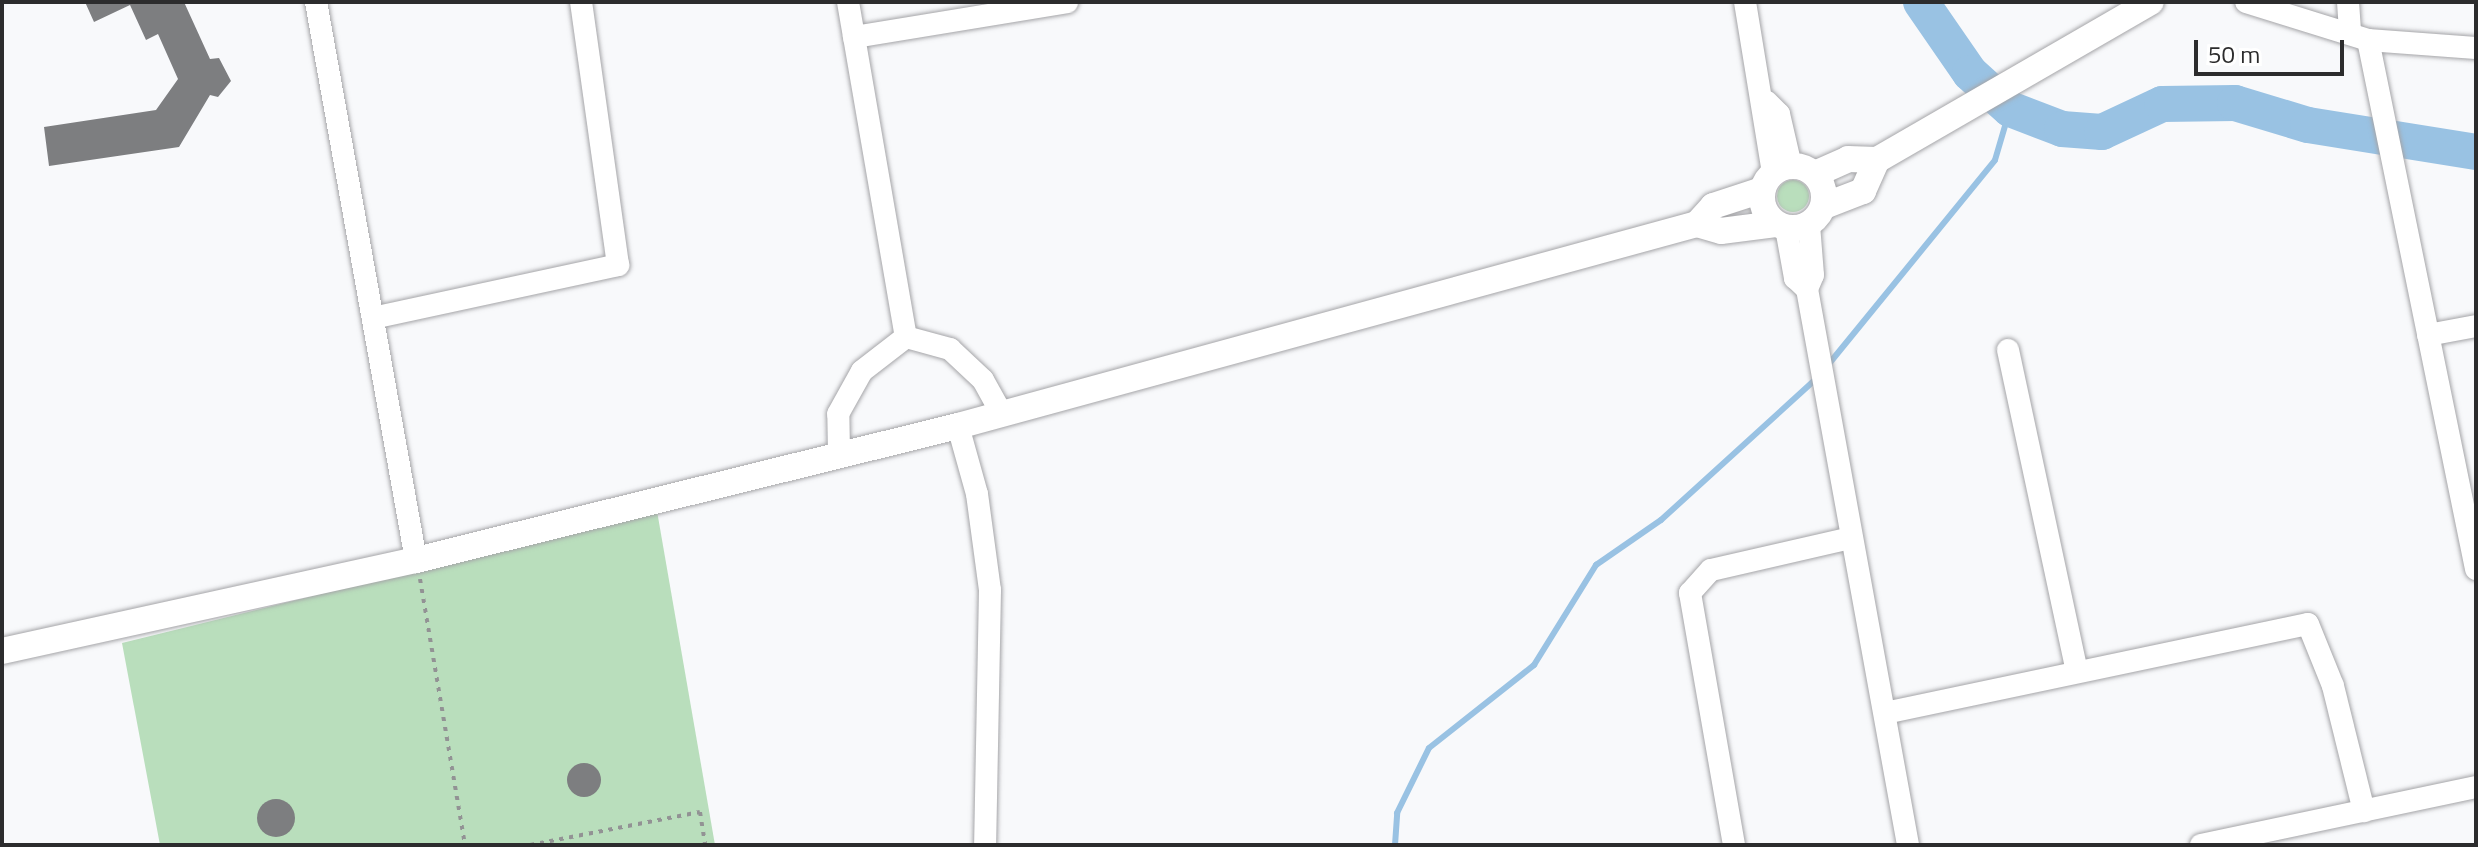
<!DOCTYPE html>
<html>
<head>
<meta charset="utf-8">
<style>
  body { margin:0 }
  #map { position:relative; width:2478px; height:847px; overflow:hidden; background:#f8f9fb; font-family:"Titillium Web",sans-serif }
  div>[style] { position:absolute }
  .green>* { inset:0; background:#b9debc }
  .round { border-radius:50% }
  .stream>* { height:6px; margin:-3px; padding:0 3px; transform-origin:3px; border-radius:3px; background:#99c2e3 }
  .river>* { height:36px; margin:-18px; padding:0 18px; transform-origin:18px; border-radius:18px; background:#99c2e3 }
  .building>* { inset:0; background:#7d7e80 }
  .path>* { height:4px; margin-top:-2px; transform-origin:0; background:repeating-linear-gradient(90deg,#929294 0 4px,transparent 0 10px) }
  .roads { filter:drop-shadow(0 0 2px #a5a5a8) drop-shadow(0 0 2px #a5a5a8) }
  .minor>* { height:22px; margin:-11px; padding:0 11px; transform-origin:11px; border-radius:11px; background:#fff }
  .major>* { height:26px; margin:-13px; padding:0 13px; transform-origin:13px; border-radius:13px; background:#fff }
  .major>.ring { margin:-13px; padding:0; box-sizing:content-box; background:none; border:26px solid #fff; border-radius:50% }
  span { translate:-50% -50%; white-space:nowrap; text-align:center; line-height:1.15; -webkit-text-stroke:6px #fff; paint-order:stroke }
  .frame { position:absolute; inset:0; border:4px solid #2c2c2d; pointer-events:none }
  .scale { position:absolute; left:2194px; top:40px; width:150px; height:36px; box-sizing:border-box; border:4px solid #2c2c2d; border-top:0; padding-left:10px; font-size:24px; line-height:28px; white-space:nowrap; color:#2c2c2d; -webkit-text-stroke:6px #fff; paint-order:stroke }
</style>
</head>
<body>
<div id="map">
  <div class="green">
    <i class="round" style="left:1777px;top:180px;width:32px;height:32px"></i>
    <i style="clip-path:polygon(657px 511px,715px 845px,160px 845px,122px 643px)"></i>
  </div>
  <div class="stream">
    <i style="left:1828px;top:365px;width:264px;rotate:-50.8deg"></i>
    <i style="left:1995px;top:160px;width:53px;rotate:-73.6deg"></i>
    <i style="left:1395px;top:845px;width:32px;rotate:-86deg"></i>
    <i style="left:1397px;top:813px;width:72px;rotate:-63.8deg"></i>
    <i style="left:1429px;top:748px;width:134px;rotate:-38.3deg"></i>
    <i style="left:1534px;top:665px;width:118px;rotate:-58.2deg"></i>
    <i style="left:1596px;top:565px;width:79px;rotate:-34.7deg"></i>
    <i style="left:1661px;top:520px;width:212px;rotate:-42.3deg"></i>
  </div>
  <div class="river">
    <i style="left:1921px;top:2px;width:86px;rotate:55.4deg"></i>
    <i style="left:1970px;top:73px;width:54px;rotate:42deg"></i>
    <i style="left:2010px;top:109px;width:56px;rotate:21deg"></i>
    <i style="left:2062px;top:129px;width:40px;rotate:4.3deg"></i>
    <i style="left:2102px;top:132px;width:66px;rotate:-25deg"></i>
    <i style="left:2162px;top:104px;width:73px;rotate:-0.8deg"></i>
    <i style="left:2235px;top:103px;width:76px;rotate:16.8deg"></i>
    <i style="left:2308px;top:125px;width:170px;rotate:9.1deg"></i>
  </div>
  <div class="building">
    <i style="clip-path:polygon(85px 2px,184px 2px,210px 59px,219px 58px,231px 81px,218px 97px,210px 95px,179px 147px,49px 166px,44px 127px,156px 110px,178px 79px,158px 34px,146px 40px,130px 5px,94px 22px)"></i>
    <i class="round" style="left:567px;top:763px;width:34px;height:34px"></i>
    <i class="round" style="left:257px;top:799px;width:38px;height:38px"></i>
  </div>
  <div class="path">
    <i style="left:420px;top:579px;width:270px;rotate:80.4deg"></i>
    <i style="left:530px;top:845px;width:173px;rotate:-11deg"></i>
    <i style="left:700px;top:812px;width:33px;rotate:81deg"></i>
  </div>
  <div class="roads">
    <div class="minor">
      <i style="left:316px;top:2px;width:567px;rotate:79.84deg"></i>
      <i style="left:848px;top:2px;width:340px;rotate:80.2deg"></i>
      <i style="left:1745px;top:2px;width:173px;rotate:80.7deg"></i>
      <i style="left:2246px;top:2px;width:128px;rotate:17.3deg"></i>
      <i style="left:2368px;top:40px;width:108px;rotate:4.2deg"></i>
      <i style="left:2348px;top:2px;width:27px;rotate:86deg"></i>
      <i style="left:854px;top:37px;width:216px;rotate:-9.3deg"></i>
      <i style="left:2368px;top:40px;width:540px;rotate:78.46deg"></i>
      <i style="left:1767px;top:102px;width:17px;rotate:45deg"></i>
      <i style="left:1779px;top:114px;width:53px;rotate:77deg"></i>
      <i style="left:1809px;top:225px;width:50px;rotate:85.4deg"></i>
      <i style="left:1813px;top:275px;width:15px;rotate:113deg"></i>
      <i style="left:1807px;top:289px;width:565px;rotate:79.7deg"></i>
      <i style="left:1786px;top:228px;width:51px;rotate:79.8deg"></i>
      <i style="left:1795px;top:278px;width:16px;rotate:43deg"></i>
      <i style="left:373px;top:318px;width:251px;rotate:-12.2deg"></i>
      <i style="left:618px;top:265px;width:266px;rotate:-98deg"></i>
      <i style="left:2428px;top:335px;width:49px;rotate:-10.6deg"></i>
      <i style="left:2008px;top:350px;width:325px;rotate:77.9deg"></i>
      <i style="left:958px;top:426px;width:71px;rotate:74.4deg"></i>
      <i style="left:977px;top:494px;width:97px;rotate:82.3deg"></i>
      <i style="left:990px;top:590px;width:255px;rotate:91.1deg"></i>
      <i style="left:839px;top:453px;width:39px;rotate:-91deg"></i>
      <i style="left:838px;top:414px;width:49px;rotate:-60.8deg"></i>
      <i style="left:862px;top:371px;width:56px;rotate:-37.7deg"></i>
      <i style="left:906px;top:337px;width:46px;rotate:15.3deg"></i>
      <i style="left:950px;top:349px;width:45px;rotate:43.2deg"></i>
      <i style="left:983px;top:380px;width:39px;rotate:61deg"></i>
      <i style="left:1885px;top:713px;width:432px;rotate:-11.9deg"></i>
      <i style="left:2308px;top:624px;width:67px;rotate:68deg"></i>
      <i style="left:2333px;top:686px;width:129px;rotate:76.1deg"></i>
      <i style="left:1734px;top:845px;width:256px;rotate:-99.9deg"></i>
      <i style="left:1690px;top:593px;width:31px;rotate:-48deg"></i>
      <i style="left:1711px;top:570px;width:144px;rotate:-12.9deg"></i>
      <i style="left:2201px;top:845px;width:281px;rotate:-11.9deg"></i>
    </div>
    <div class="major">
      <i class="ring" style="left:1762px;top:166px;width:36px;height:36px"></i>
      <i style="left:1815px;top:174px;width:36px;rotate:-24deg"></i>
      <i style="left:1848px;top:159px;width:29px;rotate:2deg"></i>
      <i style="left:1877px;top:160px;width:316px;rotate:-30deg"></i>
      <i style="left:1824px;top:206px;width:42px;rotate:-21deg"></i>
      <i style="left:1863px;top:191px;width:34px;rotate:-66deg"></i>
      <i style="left:1697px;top:224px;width:24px;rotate:-48deg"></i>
      <i style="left:1713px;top:206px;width:52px;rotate:-18.1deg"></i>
      <i style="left:2px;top:651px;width:424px;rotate:-12.4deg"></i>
      <i style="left:416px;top:560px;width:558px;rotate:-13.89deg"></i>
      <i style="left:958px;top:426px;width:766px;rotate:-15.29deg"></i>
      <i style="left:1697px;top:224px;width:25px;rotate:16deg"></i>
      <i style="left:1721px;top:231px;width:55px;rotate:-7.3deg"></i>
    </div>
  </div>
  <div class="frame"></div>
  <div class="scale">50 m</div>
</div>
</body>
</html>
